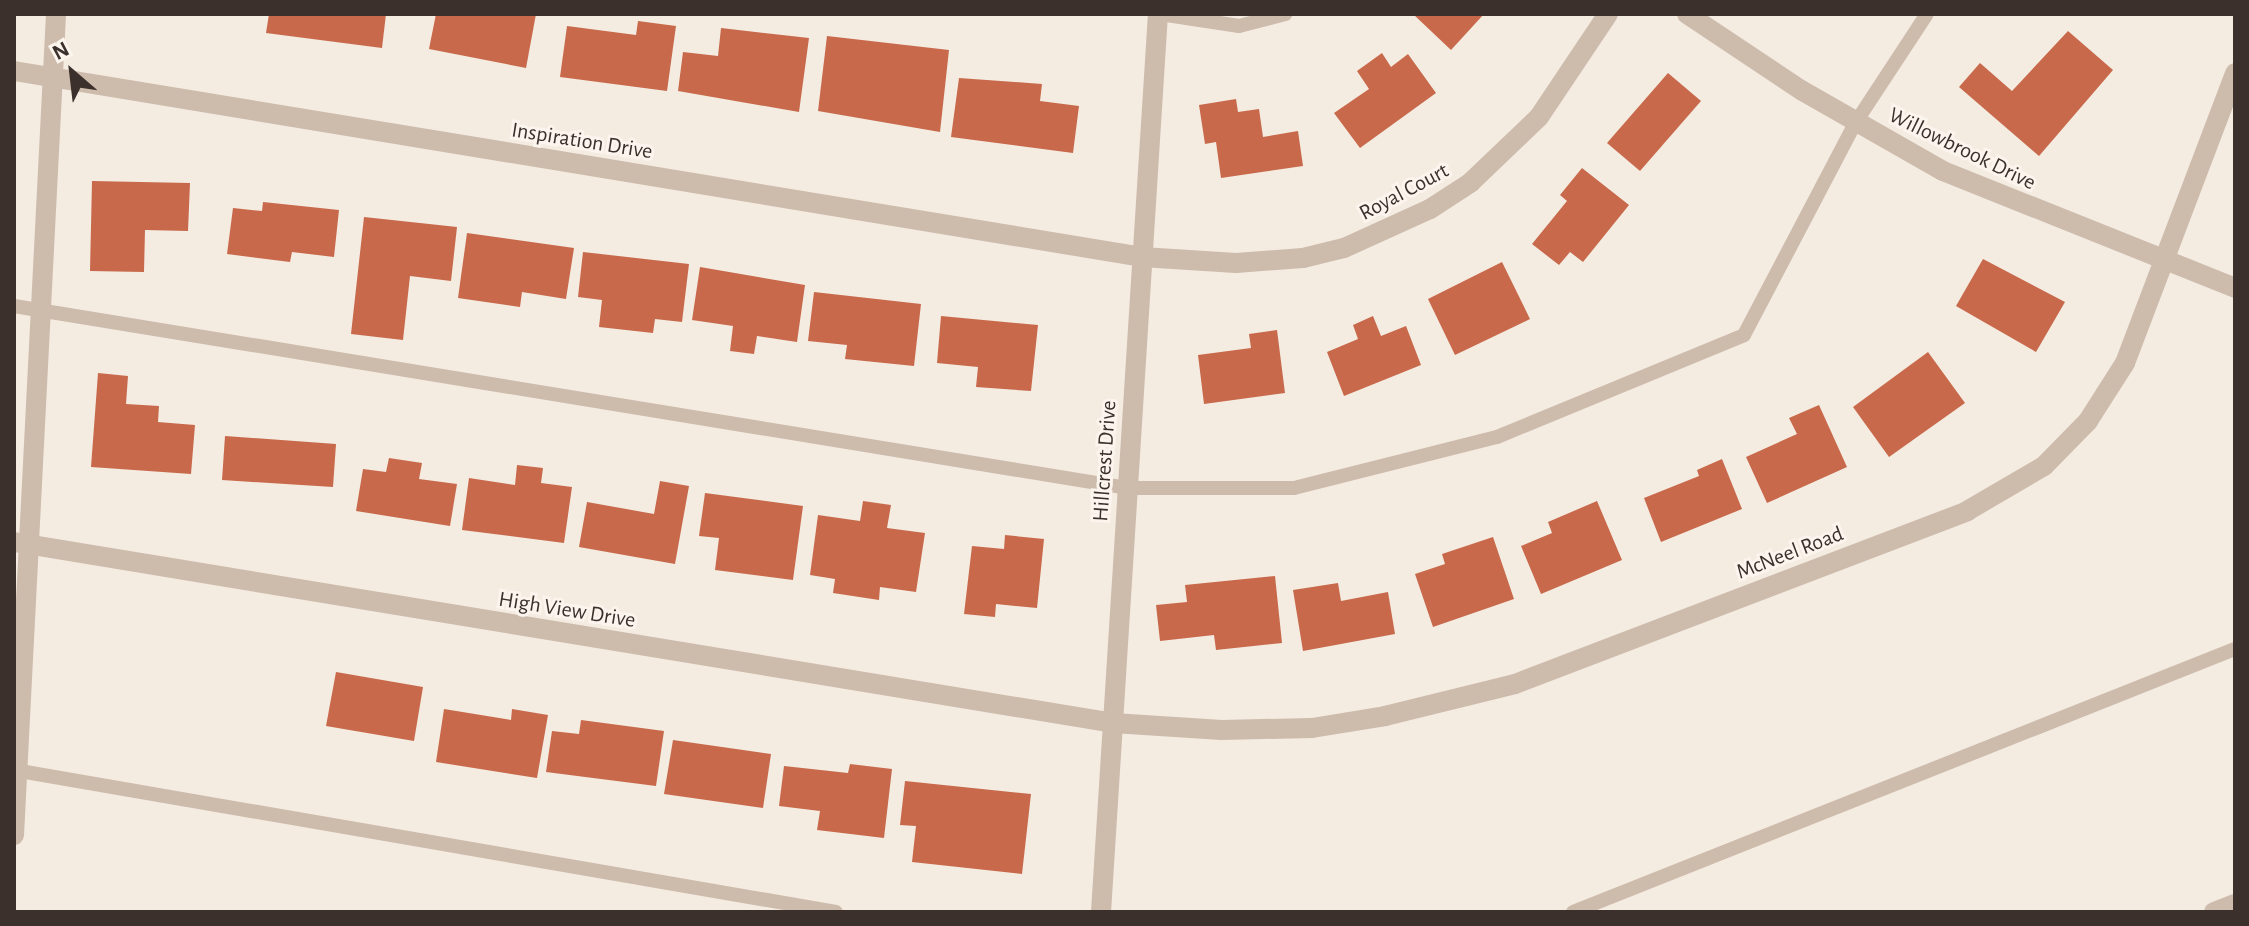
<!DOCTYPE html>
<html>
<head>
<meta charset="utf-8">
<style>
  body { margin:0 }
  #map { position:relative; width:2249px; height:926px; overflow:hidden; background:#f4ebe1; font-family:"Alegreya Sans",sans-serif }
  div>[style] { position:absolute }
  .building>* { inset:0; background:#c8694b }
  .service>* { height:14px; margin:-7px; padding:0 7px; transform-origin:7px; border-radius:7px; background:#cdbbac }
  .minor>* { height:20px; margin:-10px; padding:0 10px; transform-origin:10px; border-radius:10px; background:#cdbbac }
  .tertiary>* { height:20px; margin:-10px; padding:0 10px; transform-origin:10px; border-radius:10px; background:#cdbbac }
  span { translate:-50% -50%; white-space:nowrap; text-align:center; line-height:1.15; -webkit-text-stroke:6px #fbf5ee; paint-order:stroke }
  .street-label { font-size:22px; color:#3b302b }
  .frame { position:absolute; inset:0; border:16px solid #3b302b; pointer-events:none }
  .north { position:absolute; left:32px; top:32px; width:80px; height:80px; -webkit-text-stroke:6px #fbf5ee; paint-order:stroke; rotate:332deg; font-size:22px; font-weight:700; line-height:32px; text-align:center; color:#3b302b }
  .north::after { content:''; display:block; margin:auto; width:28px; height:36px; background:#3b302b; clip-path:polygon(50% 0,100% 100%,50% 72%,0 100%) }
</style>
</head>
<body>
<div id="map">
  <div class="building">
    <i style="clip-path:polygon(269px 14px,386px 14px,382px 48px,266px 33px)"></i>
    <i style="clip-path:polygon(436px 14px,536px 14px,526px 68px,429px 49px)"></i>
    <i style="clip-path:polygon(1413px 14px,1484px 14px,1451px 50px)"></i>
    <i style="clip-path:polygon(638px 21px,676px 26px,667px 91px,560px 77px,567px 26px,636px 35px)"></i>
    <i style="clip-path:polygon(721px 28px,809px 38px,799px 112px,678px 91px,683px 52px,718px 56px)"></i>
    <i style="clip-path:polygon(2068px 31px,2113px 70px,2039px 156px,1959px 87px,1980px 63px,2012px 91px)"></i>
    <i style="clip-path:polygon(827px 36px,949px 50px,940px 132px,818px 111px)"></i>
    <i style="clip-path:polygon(1382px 53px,1391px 67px,1408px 54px,1436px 93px,1360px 148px,1334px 113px,1369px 89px,1357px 71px)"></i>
    <i style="clip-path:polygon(1668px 73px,1701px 101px,1640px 171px,1607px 143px)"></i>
    <i style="clip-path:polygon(959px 78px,1042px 84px,1040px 101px,1079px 106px,1073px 153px,951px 137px)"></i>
    <i style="clip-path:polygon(1236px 99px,1238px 112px,1259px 109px,1263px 137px,1298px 131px,1303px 166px,1221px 178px,1216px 142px,1205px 144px,1199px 105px)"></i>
    <i style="clip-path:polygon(1582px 168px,1629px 205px,1583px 262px,1570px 252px,1559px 265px,1532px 244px,1567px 201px,1560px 195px)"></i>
    <i style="clip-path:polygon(92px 181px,190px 183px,188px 231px,145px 230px,144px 272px,90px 271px)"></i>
    <i style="clip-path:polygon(263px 202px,339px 210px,334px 257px,292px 252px,290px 262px,227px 254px,233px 208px,262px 211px)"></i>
    <i style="clip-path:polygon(364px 217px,457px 227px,451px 281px,410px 276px,403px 340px,351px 334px)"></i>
    <i style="clip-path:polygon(467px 233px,574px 248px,566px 299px,522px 292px,520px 307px,458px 298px)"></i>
    <i style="clip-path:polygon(583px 252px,689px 264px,682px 322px,655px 319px,653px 333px,599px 327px,602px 300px,578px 297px)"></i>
    <i style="clip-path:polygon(1983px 259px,2065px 302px,2036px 352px,1956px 306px)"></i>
    <i style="clip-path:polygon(1502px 262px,1530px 319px,1455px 355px,1428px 299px)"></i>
    <i style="clip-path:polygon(700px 267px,805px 285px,797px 342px,757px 336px,754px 354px,730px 351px,733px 326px,692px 320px)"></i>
    <i style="clip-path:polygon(814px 292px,921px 304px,914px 366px,845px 359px,847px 345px,808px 341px)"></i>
    <i style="clip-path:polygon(941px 316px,1038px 325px,1031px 391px,976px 387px,978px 367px,937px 363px)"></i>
    <i style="clip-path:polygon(1373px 316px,1381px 336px,1406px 326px,1421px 365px,1344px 396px,1327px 352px,1358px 339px,1353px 325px)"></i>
    <i style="clip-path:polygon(1277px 330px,1285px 393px,1204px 404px,1198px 355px,1251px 348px,1249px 334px)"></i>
    <i style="clip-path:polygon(1928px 352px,1965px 403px,1889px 457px,1853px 407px)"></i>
    <i style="clip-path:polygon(98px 373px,128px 376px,126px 404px,159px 406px,158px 422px,195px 425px,191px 474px,91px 467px)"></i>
    <i style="clip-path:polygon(1819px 405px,1847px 467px,1767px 503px,1746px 457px,1797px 434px,1789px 418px)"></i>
    <i style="clip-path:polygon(225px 436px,336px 444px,333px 487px,222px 480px)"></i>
    <i style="clip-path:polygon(389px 458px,422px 463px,419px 479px,457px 484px,450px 526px,356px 511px,363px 469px,386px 472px)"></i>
    <i style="clip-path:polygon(1722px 459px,1742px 509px,1661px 542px,1644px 498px,1699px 476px,1697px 470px)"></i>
    <i style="clip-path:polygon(517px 465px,543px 468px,541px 483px,572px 487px,564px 543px,462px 530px,469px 478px,515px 485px)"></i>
    <i style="clip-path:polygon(660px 481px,689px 486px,675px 564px,579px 547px,587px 502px,654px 514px)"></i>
    <i style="clip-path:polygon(705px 493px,803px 506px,793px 580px,715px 570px,719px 538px,699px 536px)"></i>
    <i style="clip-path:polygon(863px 501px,891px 505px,887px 528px,925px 533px,916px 592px,880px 587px,879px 600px,833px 593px,835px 579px,810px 575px,818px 515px,860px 521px)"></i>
    <i style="clip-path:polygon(1597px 501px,1622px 560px,1541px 594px,1521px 546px,1552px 533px,1548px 522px)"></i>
    <i style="clip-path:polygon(1005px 535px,1044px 539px,1037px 608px,996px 604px,995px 617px,964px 614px,972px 546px,1004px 549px)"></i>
    <i style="clip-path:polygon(1493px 537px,1514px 599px,1433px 627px,1415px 574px,1445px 564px,1442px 554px)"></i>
    <i style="clip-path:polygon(1275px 576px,1282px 643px,1216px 650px,1214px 635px,1160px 641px,1156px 605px,1187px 602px,1185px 585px)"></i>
    <i style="clip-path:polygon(1338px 583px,1341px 601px,1388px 592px,1395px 634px,1303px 651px,1293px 590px)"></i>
    <i style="clip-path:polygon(336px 672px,423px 687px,414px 741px,326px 726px)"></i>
    <i style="clip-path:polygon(444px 709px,511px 720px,512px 709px,548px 715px,537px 778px,436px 762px)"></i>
    <i style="clip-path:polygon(581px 720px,664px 731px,656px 786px,546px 772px,552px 731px,579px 734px)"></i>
    <i style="clip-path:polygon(673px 740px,771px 754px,763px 808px,664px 794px)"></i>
    <i style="clip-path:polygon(850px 764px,892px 769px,884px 838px,817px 830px,820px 811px,779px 806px,784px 766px,848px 773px)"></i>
    <i style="clip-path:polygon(905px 781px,1031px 794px,1022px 874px,912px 862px,916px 826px,900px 825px)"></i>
  </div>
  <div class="service">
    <i style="left:1160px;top:14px;width:80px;rotate:8.6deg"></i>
    <i style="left:1239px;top:26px;width:48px;rotate:-14.6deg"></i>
    <i style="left:14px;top:306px;width:1129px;rotate:9.28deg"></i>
    <i style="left:1128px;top:488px;width:166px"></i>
    <i style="left:1294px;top:488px;width:209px;rotate:-14.1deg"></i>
    <i style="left:1497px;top:437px;width:267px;rotate:-22.4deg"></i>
    <i style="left:1744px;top:335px;width:241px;rotate:-62.3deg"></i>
    <i style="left:1856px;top:122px;width:129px;rotate:-56.7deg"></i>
    <i style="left:14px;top:770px;width:834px;rotate:9.8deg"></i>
    <i style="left:1573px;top:912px;width:712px;rotate:-21.67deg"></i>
  </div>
  <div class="minor">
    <i style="left:1687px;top:14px;width:137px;rotate:33.7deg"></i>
    <i style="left:1801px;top:90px;width:163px;rotate:29.7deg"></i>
    <i style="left:1943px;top:171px;width:315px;rotate:21.8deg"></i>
    <i style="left:14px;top:71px;width:1143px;rotate:9.36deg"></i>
    <i style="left:1142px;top:257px;width:94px;rotate:3.7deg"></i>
    <i style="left:1236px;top:263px;width:67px;rotate:-4.3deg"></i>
    <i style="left:1303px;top:258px;width:42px;rotate:-13.7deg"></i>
    <i style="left:1344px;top:248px;width:94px;rotate:-24.4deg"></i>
    <i style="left:1430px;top:209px;width:48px;rotate:-33deg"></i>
    <i style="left:1470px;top:183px;width:95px;rotate:-43.7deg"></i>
    <i style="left:1539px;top:117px;width:124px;rotate:-56.2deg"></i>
    <i style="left:14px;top:542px;width:1114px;rotate:9.35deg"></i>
    <i style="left:1113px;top:723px;width:109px;rotate:3.7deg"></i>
    <i style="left:1222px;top:730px;width:90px;rotate:-1.3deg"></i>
    <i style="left:1312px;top:728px;width:74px;rotate:-9.3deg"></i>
    <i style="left:1385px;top:716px;width:134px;rotate:-13.8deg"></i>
    <i style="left:1515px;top:684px;width:484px;rotate:-20.9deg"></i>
    <i style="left:1967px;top:511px;width:89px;rotate:-30.3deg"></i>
    <i style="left:2044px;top:466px;width:63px;rotate:-45.6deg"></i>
    <i style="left:2088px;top:421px;width:69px;rotate:-57.5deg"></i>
    <i style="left:2125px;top:363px;width:310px;rotate:-69.2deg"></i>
    <i style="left:14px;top:835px;width:822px;rotate:-87.07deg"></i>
    <i style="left:2214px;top:912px;width:22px;rotate:-21deg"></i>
  </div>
  <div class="tertiary">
    <i style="left:1101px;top:912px;width:900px;rotate:-86.37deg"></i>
  </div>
  <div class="street-label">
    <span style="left:582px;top:141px;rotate:9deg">Inspiration Drive</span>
    <span style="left:1962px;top:149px;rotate:26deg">Willowbrook Drive</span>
    <span style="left:1404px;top:192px;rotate:-28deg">Royal Court</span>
    <span style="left:1105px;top:461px;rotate:-86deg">Hillcrest Drive</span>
    <span style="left:1790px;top:553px;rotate:-21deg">McNeel Road</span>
    <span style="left:567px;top:610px;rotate:9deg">High View Drive</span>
  </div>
  <div class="frame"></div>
  <div class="north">N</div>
</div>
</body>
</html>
